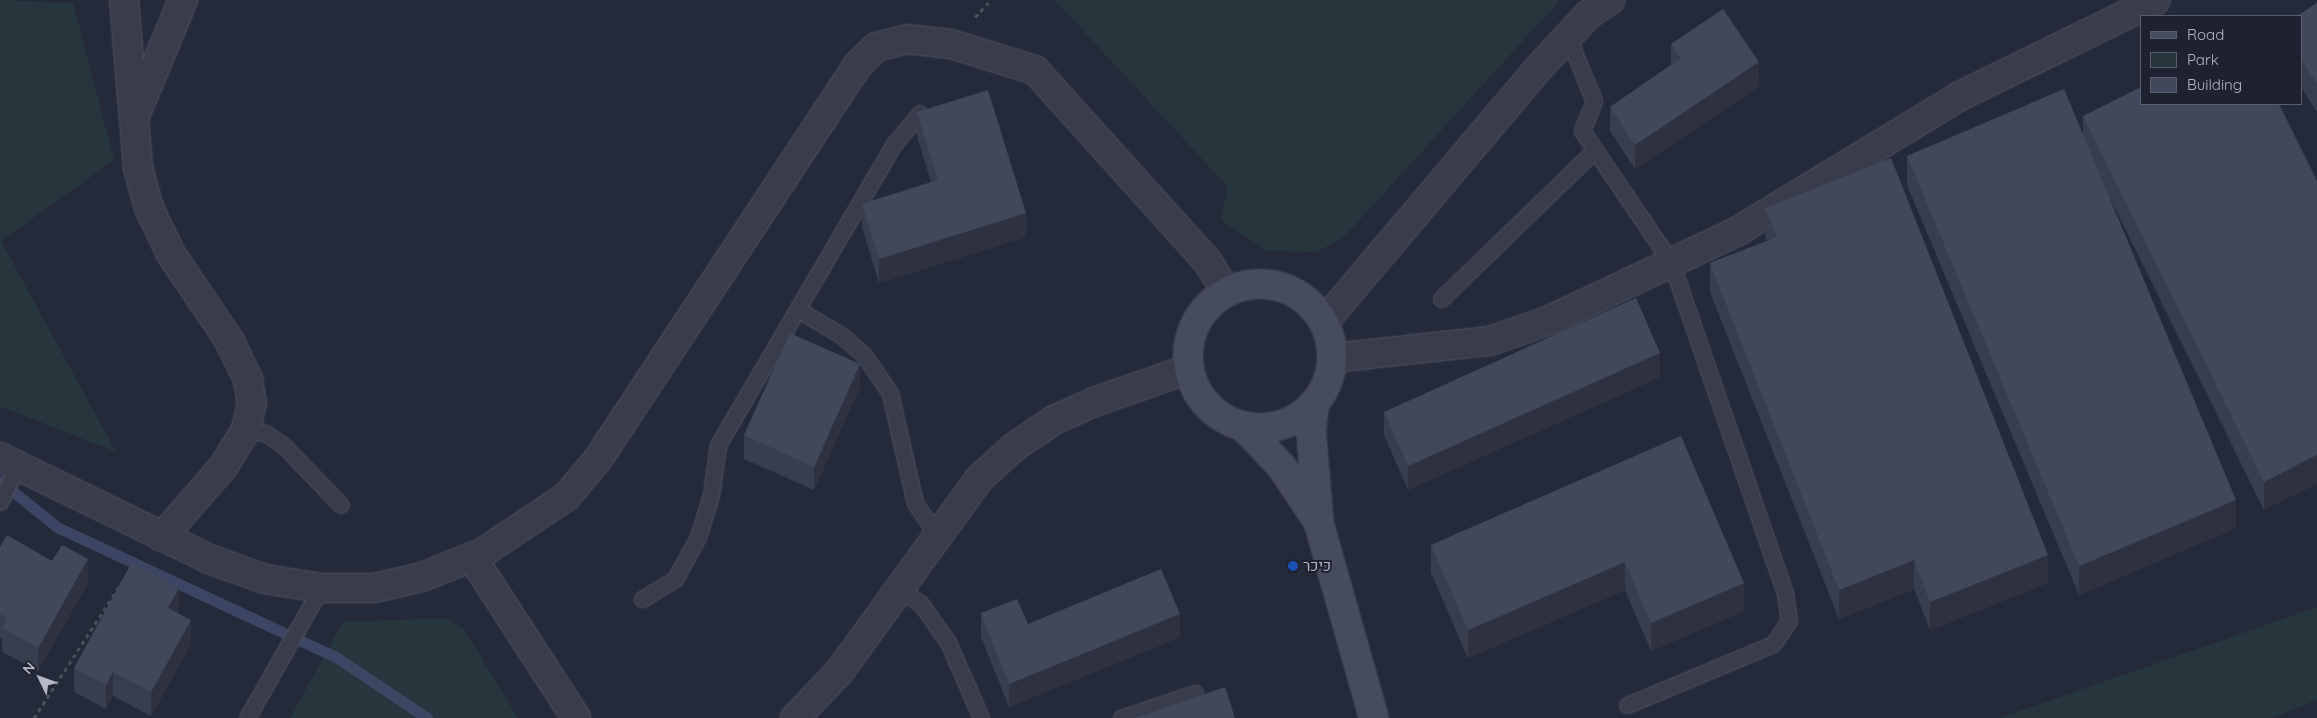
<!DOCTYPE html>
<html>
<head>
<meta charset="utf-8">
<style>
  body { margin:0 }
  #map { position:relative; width:2317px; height:718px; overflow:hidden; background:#252a3b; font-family:Quicksand,Heebo,sans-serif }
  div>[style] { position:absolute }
  .green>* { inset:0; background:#27363c }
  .stream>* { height:11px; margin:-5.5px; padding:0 5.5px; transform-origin:5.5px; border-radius:5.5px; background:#3c4563 }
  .path>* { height:3px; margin-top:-1.5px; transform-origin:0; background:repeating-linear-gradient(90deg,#455359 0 4px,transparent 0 8px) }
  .roads { filter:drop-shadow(0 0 1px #515563) drop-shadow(0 0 1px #515563) }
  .lane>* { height:15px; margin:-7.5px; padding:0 7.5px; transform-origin:7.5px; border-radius:7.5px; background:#393d4b }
  .street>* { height:28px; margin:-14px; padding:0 14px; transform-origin:14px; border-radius:14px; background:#393d4b }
  .secondary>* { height:28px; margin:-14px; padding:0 14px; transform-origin:14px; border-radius:14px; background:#474b5e }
  .secondary>.ring { margin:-14px; padding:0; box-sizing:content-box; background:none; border:28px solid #474b5e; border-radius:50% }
  .wall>* { inset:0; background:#383e4e }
  .shaded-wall>* { inset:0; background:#2e3240 }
  .building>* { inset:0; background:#41485b }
  .dots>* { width:14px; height:14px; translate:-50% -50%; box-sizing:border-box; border:2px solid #1e2230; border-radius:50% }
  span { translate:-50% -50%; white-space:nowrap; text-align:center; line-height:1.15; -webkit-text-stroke:4px #1e2230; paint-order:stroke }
  .poi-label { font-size:15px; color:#b4b8c7 }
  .left { translate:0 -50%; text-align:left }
  .legend { position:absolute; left:2140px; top:15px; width:162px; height:90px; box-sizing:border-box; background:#1e2230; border:1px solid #5a5e6c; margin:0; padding:6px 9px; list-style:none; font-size:15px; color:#b4b8c7 }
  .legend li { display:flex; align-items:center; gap:10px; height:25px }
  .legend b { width:25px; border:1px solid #5a5e6c }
  .north { position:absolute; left:15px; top:653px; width:50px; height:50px; -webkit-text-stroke:4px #1e2230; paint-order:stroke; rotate:312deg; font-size:14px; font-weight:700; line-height:20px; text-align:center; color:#b4b8c7 }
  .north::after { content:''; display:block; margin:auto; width:18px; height:22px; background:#b4b8c7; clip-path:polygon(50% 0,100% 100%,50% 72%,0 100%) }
</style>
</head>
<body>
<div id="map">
  <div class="green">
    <i style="clip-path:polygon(0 0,73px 3px,114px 160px,1px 241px,116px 452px,0 406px)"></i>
    <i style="clip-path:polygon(1055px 0,1560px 0,1343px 238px,1316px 252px,1266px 251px,1221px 220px,1228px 187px)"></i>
    <i style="clip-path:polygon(2317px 607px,2317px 700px,2272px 718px,2000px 718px)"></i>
    <i style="clip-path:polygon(446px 618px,464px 629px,518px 718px,290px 718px,343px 622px)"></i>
  </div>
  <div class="stream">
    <i style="left:0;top:481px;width:73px;rotate:38.9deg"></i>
    <i style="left:57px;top:527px;width:308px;rotate:25deg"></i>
    <i style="left:336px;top:657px;width:110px;rotate:33.8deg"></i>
  </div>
  <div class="path">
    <i style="left:975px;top:17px;width:23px;rotate:-47deg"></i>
    <i style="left:34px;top:718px;width:162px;rotate:-57.1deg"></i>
  </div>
  <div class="roads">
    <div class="lane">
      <i style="left:1568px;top:37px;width:69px;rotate:67.9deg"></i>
      <i style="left:1594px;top:101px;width:32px;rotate:112deg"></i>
      <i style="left:1582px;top:131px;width:158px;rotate:55.8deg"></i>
      <i style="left:1671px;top:262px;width:350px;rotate:71deg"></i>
      <i style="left:1785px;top:593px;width:28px;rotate:82deg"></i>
      <i style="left:1789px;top:621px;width:28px;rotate:125deg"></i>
      <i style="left:1773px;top:644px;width:158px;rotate:157.3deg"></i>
      <i style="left:1441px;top:299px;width:214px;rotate:-44.1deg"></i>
      <i style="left:797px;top:309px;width:51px;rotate:30.6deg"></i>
      <i style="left:841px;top:335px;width:30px;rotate:41deg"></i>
      <i style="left:864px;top:355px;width:46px;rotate:55.6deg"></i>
      <i style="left:890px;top:393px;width:113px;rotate:77.2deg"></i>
      <i style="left:915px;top:503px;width:42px;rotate:55.6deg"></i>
      <i style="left:246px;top:430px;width:19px;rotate:9deg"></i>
      <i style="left:265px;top:433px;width:22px;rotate:34deg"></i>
      <i style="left:283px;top:445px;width:83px;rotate:46deg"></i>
      <i style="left:0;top:502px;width:41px;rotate:-64.1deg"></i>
      <i style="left:901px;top:590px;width:24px;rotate:35deg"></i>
      <i style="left:921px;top:604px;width:47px;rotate:54.6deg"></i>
      <i style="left:948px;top:642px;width:83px;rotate:66.5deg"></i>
      <i style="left:642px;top:599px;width:39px;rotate:-31deg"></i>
      <i style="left:675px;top:579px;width:48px;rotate:-61.3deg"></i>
      <i style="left:698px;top:537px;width:44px;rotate:-72.8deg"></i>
      <i style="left:711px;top:495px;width:50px;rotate:-82deg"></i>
      <i style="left:718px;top:445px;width:349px;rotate:-59.7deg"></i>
      <i style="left:894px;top:144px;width:40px;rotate:-50deg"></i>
      <i style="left:247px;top:718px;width:150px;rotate:-60.4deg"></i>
      <i style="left:1121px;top:718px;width:78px;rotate:-18.7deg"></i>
    </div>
    <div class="street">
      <i style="left:124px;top:0;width:169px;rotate:85.2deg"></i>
      <i style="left:138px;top:168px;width:41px;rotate:74.6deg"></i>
      <i style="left:149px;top:208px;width:51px;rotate:64.4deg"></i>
      <i style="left:171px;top:254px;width:104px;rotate:56deg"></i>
      <i style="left:229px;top:340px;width:43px;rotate:64deg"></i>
      <i style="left:248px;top:379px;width:24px;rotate:81deg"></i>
      <i style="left:252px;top:403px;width:28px;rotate:103deg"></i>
      <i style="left:246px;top:430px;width:44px;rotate:121.9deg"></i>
      <i style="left:223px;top:467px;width:93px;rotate:131.1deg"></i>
      <i style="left:137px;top:111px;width:120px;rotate:-67.5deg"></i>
      <i style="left:1324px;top:322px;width:329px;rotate:-49.8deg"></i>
      <i style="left:1536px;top:71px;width:76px;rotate:-47.1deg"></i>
      <i style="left:1588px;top:15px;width:27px;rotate:-34deg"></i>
      <i style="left:1333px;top:358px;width:158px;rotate:-6.2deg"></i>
      <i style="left:1490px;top:341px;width:64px;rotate:-19.3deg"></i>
      <i style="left:1550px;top:320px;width:208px;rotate:-25.3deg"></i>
      <i style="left:1738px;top:231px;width:258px;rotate:-31.3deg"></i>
      <i style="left:1958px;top:97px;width:220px;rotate:-26.1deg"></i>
      <i style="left:0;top:457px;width:233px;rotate:26deg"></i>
      <i style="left:209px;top:559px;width:59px;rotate:19.7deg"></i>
      <i style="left:265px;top:579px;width:57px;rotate:9.1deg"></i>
      <i style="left:321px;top:588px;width:53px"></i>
      <i style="left:374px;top:588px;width:49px;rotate:-12.9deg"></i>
      <i style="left:422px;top:577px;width:65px;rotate:-21.8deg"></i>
      <i style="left:482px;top:553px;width:101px;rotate:-33.7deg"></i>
      <i style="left:566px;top:497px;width:50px;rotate:-49.9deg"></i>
      <i style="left:598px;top:459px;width:471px;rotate:-56.6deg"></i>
      <i style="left:857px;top:66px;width:27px;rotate:-45deg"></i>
      <i style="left:876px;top:47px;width:32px;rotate:-14deg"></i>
      <i style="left:907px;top:39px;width:44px;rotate:6.5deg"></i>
      <i style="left:951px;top:44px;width:88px;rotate:17.2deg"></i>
      <i style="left:1035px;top:70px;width:257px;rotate:48deg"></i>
      <i style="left:1207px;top:261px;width:37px;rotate:57deg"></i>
      <i style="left:472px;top:557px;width:192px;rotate:57.1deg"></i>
      <i style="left:795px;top:718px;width:65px;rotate:-46.2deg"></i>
      <i style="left:840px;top:671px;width:237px;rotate:-54.1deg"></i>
      <i style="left:979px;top:479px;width:47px;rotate:-42.4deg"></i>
      <i style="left:1014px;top:447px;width:48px;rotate:-34deg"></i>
      <i style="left:1054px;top:420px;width:44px;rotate:-24.2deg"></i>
      <i style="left:1094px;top:402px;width:101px;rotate:-19.2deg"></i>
    </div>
    <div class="secondary">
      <i class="ring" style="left:1188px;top:284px;width:116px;height:116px"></i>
      <i style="left:1314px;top:404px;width:27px;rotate:96deg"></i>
      <i style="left:1311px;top:431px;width:93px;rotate:85.1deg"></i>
      <i style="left:1319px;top:524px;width:202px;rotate:74.2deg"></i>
      <i style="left:1243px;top:426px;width:55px;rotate:46.5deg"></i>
      <i style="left:1281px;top:466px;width:65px;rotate:56.3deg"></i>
    </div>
  </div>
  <div class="wall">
    <i style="clip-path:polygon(2317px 3px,2317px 112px,2301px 87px,2301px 16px)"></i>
    <i style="clip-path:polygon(1671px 44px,1759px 86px,1635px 169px,1610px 131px,1610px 107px,1671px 65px)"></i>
    <i style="clip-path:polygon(2279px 104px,2264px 510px,2109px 196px,2236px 528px,2079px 595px,1907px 185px,1907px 156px,2083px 135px,2083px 116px)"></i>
    <i style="clip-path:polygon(917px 112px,1026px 237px,879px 283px,862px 227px,862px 204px,931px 182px,917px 136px)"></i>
    <i style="clip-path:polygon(1765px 208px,2048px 583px,1930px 630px,1914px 589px,1839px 619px,1710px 292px,1710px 263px,1767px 241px,1765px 237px)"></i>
    <i style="clip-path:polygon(1660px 377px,1408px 490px,1384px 435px,1384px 412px)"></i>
    <i style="clip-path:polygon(860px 387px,814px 490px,744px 459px,744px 435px)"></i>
    <i style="clip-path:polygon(1681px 436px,1744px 611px,1651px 651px,1625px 590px,1468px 658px,1431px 573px,1431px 545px)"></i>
    <i style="clip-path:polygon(0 547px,88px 583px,38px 671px,2px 652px,2px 639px,0 638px)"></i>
    <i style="clip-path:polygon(179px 611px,178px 613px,191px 644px,151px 716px,113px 696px,106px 709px,74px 692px,74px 668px)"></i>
    <i style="clip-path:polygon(981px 613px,1028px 624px,1180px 637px,1009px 707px,981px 637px)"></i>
  </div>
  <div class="shaded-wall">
    <i style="clip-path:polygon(1759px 62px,1759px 86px,1635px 169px,1635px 145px)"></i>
    <i style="clip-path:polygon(1026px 213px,1026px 237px,879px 283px,879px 259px)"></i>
    <i style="clip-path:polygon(1660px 353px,1660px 377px,1408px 490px,1408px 466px)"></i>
    <i style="clip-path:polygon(860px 364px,860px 387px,814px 490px,814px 467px)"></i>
    <i style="clip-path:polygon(2317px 455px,2317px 484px,2264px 510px,2264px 482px)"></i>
    <i style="clip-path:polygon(2236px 500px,2236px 528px,2079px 595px,2079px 566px)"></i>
    <i style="clip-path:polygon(2048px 555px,2048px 583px,1930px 630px,1930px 602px)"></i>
    <i style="clip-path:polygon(88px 559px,88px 583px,38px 671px,38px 648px)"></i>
    <i style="clip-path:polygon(1914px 560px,1914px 589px,1839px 619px,1839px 590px)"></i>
    <i style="clip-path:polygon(1625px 562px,1625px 590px,1468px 658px,1468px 630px)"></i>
    <i style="clip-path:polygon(1744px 583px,1744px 611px,1651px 651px,1651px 623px)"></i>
    <i style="clip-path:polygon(179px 588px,179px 611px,168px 632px,168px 608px)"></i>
    <i style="clip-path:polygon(1180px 614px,1180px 637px,1009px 707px,1009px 684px)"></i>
    <i style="clip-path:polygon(191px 620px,191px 644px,151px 716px,151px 692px)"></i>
    <i style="clip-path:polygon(113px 672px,113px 696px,106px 709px,106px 685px)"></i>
  </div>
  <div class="building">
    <i style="clip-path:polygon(2317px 3px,2317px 84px,2301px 59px,2301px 16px,2297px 16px)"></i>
    <i style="clip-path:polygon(1723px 9px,1759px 62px,1635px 145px,1610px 107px,1681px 58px,1671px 44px)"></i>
    <i style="clip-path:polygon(2141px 87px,2141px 104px,2279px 104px,2317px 181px,2317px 455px,2264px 482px,2083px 116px)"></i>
    <i style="clip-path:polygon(2064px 89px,2236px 500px,2079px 566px,1907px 156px)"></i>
    <i style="clip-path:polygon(988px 90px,1026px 213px,879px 259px,862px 204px,938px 180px,917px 112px)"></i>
    <i style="clip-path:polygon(1891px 158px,2048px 555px,1930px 602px,1914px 560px,1839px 590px,1710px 263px,1777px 237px,1765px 208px)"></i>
    <i style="clip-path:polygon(1636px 298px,1660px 353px,1408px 466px,1384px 412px)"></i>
    <i style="clip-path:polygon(790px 333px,860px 364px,814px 467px,744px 435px)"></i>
    <i style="clip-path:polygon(1681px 436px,1744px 583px,1651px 623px,1625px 562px,1468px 630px,1431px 545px)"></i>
    <i style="clip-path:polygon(7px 535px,52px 561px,62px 545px,88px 559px,38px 648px,2px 628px,8px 618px,0 614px,0 547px)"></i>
    <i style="clip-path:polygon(132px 562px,179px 588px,168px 608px,191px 620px,151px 692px,113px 672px,106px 685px,74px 668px)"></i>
    <i style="clip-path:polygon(1161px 569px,1180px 614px,1009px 684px,981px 613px,1017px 599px,1028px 624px)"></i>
    <i style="clip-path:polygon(1225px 687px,1235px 718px,1135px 718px)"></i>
  </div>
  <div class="dots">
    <i style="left:1293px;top:566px;background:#1a4fb4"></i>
  </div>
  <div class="poi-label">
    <span class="left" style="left:1303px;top:566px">כיכר</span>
  </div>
  <ul class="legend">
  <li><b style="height:6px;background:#474b5e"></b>Road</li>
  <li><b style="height:14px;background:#27363c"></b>Park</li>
  <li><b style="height:14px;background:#41485b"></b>Building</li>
  </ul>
  <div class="north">N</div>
</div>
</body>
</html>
